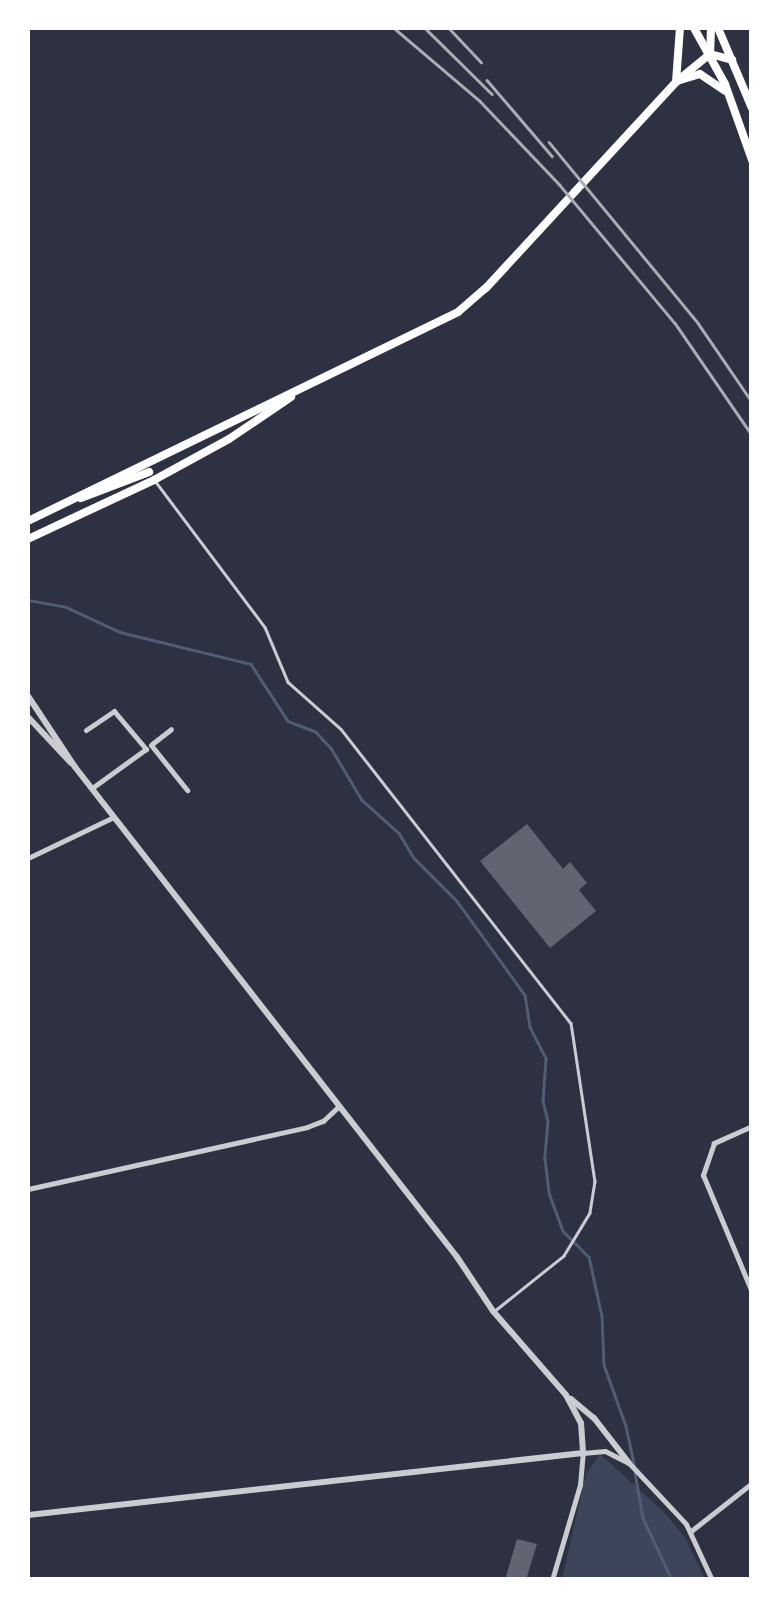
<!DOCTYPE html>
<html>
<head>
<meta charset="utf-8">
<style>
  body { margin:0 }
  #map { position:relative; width:779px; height:1607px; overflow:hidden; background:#2d3142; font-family:"PT Sans",sans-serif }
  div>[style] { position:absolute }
  .green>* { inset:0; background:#3c4559 }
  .stream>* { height:2.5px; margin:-1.25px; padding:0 1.25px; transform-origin:1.25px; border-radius:1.25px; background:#4f5d75 }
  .building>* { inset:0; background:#626471 }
  .service>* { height:2.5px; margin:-1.25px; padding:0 1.25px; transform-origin:1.25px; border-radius:1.25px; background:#caccd0 }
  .minor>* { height:5px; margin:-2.5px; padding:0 2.5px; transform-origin:2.5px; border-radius:2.5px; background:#caccd0 }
  .tertiary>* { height:6px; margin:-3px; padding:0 3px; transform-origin:3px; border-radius:3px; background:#caccd0 }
  .secondary>* { height:8px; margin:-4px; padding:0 4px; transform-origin:4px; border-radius:4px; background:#fff }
  .primary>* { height:8px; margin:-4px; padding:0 4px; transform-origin:4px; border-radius:4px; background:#fff }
  .rail>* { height:2.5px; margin:-1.25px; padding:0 1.25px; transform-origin:1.25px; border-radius:1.25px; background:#abadb3 }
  span { translate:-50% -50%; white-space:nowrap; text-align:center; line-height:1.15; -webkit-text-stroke:10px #fff; paint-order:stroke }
  .frame { position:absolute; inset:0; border:30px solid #fff; pointer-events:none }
</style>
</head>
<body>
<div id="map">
  <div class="green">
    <i style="clip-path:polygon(600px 1454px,664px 1512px,685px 1537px,705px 1579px,562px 1579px,586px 1474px)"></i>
  </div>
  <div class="stream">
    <i style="left:28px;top:600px;width:39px;rotate:10deg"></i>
    <i style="left:66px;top:607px;width:60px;rotate:24.8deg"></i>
    <i style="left:120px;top:632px;width:135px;rotate:13.7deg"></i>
    <i style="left:251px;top:664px;width:68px;rotate:57deg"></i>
    <i style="left:288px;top:721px;width:30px;rotate:21deg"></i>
    <i style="left:316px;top:732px;width:22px;rotate:47deg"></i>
    <i style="left:331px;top:748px;width:61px;rotate:59.2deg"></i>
    <i style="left:362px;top:800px;width:50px;rotate:41.7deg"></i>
    <i style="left:399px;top:833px;width:29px;rotate:59deg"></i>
    <i style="left:414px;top:858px;width:61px;rotate:45deg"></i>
    <i style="left:457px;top:901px;width:116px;rotate:54.1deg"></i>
    <i style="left:525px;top:995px;width:32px;rotate:81deg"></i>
    <i style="left:530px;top:1027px;width:36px;rotate:63deg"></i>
    <i style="left:546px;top:1059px;width:42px;rotate:94.1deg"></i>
    <i style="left:543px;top:1101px;width:21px;rotate:76deg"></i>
    <i style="left:548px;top:1121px;width:38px;rotate:95deg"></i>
    <i style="left:545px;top:1159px;width:34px;rotate:83deg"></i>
    <i style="left:549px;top:1193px;width:40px;rotate:69.8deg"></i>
    <i style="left:563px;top:1231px;width:37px;rotate:45deg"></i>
    <i style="left:589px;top:1257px;width:60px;rotate:77.6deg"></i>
    <i style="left:602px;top:1316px;width:49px;rotate:87.7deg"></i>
    <i style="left:604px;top:1365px;width:65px;rotate:70.2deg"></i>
    <i style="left:626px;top:1426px;width:40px;rotate:78deg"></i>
    <i style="left:635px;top:1473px;width:46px;rotate:79.9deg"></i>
    <i style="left:643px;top:1518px;width:68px;rotate:64.9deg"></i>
  </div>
  <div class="building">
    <i style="clip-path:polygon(527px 824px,563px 869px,570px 862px,587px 883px,579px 890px,596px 911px,550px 948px,480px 861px)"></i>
    <i style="clip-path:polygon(517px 1539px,537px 1544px,526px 1580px,505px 1580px)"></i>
  </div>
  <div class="service">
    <i style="left:156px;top:482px;width:181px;rotate:53.1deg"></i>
    <i style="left:265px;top:627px;width:60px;rotate:67.3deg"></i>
    <i style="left:288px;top:682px;width:71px;rotate:41.6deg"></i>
    <i style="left:341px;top:729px;width:373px;rotate:52deg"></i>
    <i style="left:571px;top:1023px;width:160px;rotate:81.4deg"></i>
    <i style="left:595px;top:1181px;width:32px;rotate:99deg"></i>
    <i style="left:590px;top:1213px;width:50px;rotate:121.2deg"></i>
    <i style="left:564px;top:1256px;width:88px;rotate:141.4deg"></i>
  </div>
  <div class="minor">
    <i style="left:86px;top:730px;width:34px;rotate:-34deg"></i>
    <i style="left:114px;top:711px;width:50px;rotate:49.9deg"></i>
    <i style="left:146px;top:749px;width:67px;rotate:144.2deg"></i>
    <i style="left:152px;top:744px;width:24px;rotate:-38deg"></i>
    <i style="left:151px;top:745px;width:58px;rotate:51.3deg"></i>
    <i style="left:28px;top:858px;width:95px;rotate:-25.5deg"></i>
    <i style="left:752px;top:1126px;width:42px;rotate:155.9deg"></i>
    <i style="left:714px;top:1143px;width:34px;rotate:109deg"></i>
    <i style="left:703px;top:1175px;width:127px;rotate:67.3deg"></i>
    <i style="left:28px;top:1189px;width:286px;rotate:-12.5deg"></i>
    <i style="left:307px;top:1127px;width:17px;rotate:-21deg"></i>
    <i style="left:323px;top:1121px;width:21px;rotate:-43deg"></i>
    <i style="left:691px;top:1531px;width:78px;rotate:-38.2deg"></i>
    <i style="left:552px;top:1580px;width:99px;rotate:-73.6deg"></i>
    <i style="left:580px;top:1485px;width:32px;rotate:-85deg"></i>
    <i style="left:583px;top:1453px;width:22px;rotate:-5deg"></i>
    <i style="left:605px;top:1451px;width:27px;rotate:27deg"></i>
    <i style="left:629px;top:1463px;width:83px;rotate:46.9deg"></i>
    <i style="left:686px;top:1524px;width:62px;rotate:65.1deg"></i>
  </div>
  <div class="tertiary">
    <i style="left:28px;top:696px;width:85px;rotate:56.5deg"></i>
    <i style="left:75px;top:767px;width:621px;rotate:52.06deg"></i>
    <i style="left:457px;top:1257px;width:65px;rotate:56.3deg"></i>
    <i style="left:493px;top:1311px;width:111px;rotate:49deg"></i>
    <i style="left:566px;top:1395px;width:32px;rotate:62deg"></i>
    <i style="left:581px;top:1423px;width:30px;rotate:86deg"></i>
    <i style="left:583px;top:1453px;width:558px;rotate:173.63deg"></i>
    <i style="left:28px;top:717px;width:63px;rotate:46.9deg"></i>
    <i style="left:571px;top:1399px;width:30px;rotate:40deg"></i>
    <i style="left:594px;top:1418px;width:57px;rotate:52.1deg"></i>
  </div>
  <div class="secondary">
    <i style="left:81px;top:498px;width:73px;rotate:-20.9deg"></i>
    <i style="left:28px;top:521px;width:478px;rotate:-25.9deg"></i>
    <i style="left:458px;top:312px;width:37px;rotate:-41deg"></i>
    <i style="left:486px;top:288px;width:282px;rotate:-47.3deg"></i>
    <i style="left:677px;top:81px;width:43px;rotate:-39.3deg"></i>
    <i style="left:28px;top:539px;width:139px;rotate:-25.1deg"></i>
    <i style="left:154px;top:480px;width:85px;rotate:-28.7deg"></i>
    <i style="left:229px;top:439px;width:75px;rotate:-34.1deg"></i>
  </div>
  <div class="primary">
    <i style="left:694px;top:28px;width:64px;rotate:61deg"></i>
    <i style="left:725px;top:84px;width:81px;rotate:70.4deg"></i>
    <i style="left:711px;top:28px;width:26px;rotate:92deg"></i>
    <i style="left:710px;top:54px;width:23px;rotate:15deg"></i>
    <i style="left:718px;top:28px;width:87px;rotate:67deg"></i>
    <i style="left:677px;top:81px;width:24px;rotate:-17deg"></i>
    <i style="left:700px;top:74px;width:30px;rotate:34deg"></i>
    <i style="left:676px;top:82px;width:54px;rotate:-85.8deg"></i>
  </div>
  <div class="rail">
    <i style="left:394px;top:28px;width:113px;rotate:40.3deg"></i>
    <i style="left:480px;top:101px;width:115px;rotate:46.4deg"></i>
    <i style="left:559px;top:184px;width:181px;rotate:50.2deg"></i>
    <i style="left:675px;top:323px;width:136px;rotate:55.5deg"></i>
    <i style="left:425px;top:28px;width:94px;rotate:44.6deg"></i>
    <i style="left:449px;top:28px;width:47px;rotate:46.7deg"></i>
    <i style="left:487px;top:80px;width:100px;rotate:49.5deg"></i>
    <i style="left:549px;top:142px;width:234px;rotate:50.5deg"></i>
    <i style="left:698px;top:323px;width:96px;rotate:55.6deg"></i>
  </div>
  <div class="frame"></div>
</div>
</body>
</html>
